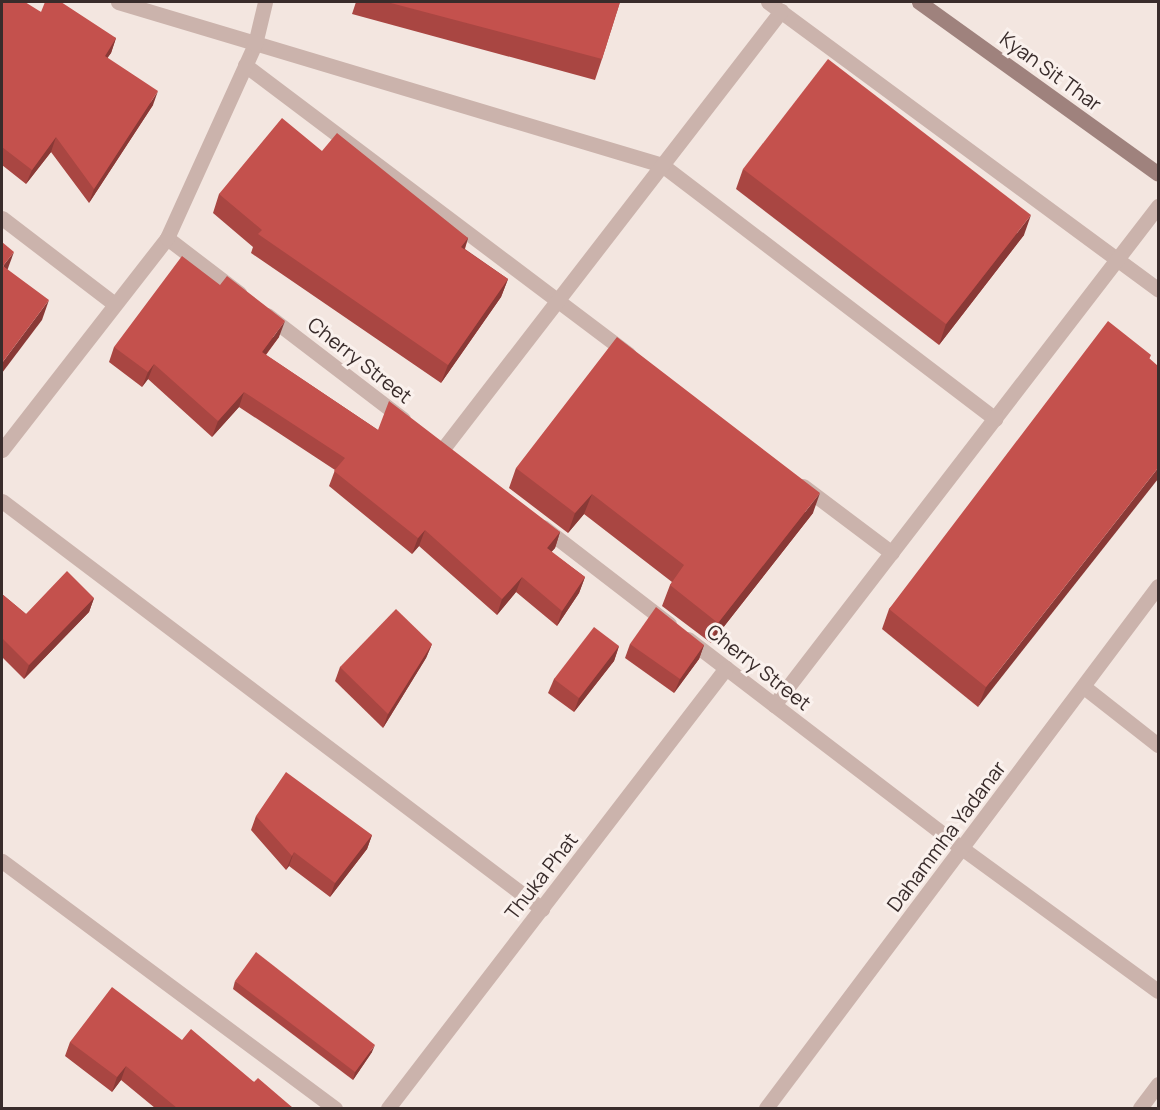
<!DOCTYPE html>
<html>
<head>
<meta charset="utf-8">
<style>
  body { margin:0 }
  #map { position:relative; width:1160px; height:1110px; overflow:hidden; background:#f3e6e0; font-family:Manrope,sans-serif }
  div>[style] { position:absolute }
  .street>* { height:15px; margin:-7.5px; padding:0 7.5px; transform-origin:7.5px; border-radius:7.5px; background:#cbb3ac }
  .secondary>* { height:15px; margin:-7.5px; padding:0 7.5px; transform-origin:7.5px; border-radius:7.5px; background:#9f827d }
  .wall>* { inset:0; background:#a94642 }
  .shaded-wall>* { inset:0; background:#893936 }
  .building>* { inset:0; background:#c4514d }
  span { translate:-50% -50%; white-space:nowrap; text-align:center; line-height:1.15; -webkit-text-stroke:6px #faf1ed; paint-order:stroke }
  .street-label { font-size:20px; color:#392c2b }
  .frame { position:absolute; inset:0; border:3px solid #392c2b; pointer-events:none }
</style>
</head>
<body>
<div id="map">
  <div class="street">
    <i style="left:118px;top:2px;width:568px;rotate:16.68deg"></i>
    <i style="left:662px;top:165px;width:419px;rotate:37.3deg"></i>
    <i style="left:768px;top:2px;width:485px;rotate:36.4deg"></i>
    <i style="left:245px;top:65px;width:480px;rotate:37deg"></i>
    <i style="left:2px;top:218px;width:140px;rotate:37.4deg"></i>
    <i style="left:167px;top:238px;width:91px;rotate:37.4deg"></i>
    <i style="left:267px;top:315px;width:171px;rotate:37.4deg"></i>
    <i style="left:2px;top:450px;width:269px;rotate:-52.1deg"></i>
    <i style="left:167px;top:238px;width:213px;rotate:-65.6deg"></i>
    <i style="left:255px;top:44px;width:43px;rotate:-76.6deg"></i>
    <i style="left:442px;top:450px;width:555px;rotate:-52.32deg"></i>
    <i style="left:803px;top:486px;width:111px;rotate:37deg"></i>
    <i style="left:2px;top:501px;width:677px;rotate:37.07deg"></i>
    <i style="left:543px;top:527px;width:159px;rotate:37.6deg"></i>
    <i style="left:688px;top:639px;width:346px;rotate:37.4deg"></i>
    <i style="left:963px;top:849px;width:241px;rotate:36.1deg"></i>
    <i style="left:1084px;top:687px;width:94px;rotate:38.1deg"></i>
    <i style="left:774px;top:705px;width:630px;rotate:-52.42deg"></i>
    <i style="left:2px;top:861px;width:415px;rotate:36.6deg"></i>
    <i style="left:388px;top:1108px;width:555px;rotate:-52.47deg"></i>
    <i style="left:766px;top:1108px;width:653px;rotate:-53.09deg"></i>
    <i style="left:1140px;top:1108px;width:30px;rotate:-53deg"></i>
  </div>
  <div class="secondary">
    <i style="left:919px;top:2px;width:294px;rotate:35.7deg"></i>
  </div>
  <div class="wall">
    <i style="clip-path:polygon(2px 2px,41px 12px,116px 38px,111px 53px,107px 58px,153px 105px,89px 203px,51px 152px,26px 184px,2px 165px)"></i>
    <i style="clip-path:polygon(356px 2px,620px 2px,602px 59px,595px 80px,352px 14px)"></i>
    <i style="clip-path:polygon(322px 151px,468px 238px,465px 249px,508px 279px,501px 297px,441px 383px,251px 253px,253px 247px,213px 213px,219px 194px)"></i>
    <i style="clip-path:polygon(743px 169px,1024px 235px,939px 345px,736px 189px)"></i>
    <i style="clip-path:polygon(279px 337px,266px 355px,378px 430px,560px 532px,555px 548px,551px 552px,585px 577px,579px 593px,557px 626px,516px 592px,497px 615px,419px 546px,412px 554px,329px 486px,335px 470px,239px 407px,212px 437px,148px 379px,142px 387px,109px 362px,114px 347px)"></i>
    <i style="clip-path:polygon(1151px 355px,978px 707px,882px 629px,889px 609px)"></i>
    <i style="clip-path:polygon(516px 468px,813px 513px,711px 643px,662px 606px,670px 585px,672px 582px,584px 514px,568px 533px,509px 488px)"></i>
    <i style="clip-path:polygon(2px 594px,26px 614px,94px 598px,89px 612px,24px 679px,2px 657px)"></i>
    <i style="clip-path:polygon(432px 644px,426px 658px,383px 728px,335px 681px,340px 667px)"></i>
    <i style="clip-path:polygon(630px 644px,704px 645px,699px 659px,674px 693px,625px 658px)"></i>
    <i style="clip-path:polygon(619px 646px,614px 661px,574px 712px,548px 693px,554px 679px)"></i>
    <i style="clip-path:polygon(256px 816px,372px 835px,367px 849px,330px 897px,289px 866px,286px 870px,251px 830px)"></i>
    <i style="clip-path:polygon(235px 981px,372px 1052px,353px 1080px,233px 989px)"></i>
    <i style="clip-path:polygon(182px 1040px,254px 1082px,293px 1108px,155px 1108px,121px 1080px,112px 1092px,65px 1056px,70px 1042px)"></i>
  </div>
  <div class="shaded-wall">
    <i style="clip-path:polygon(116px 38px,111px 53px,99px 70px,105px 56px)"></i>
    <i style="clip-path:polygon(158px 91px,153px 105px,89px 203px,94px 189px)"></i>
    <i style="clip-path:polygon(56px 137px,51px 152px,26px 184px,32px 170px)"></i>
    <i style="clip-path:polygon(1031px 215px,1024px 235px,939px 345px,946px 324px)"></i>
    <i style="clip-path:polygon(468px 238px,462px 256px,461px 247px)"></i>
    <i style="clip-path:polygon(14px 252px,7px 271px,3px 266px)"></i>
    <i style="clip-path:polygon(508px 279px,501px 297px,441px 383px,448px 365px)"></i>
    <i style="clip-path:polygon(49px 300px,42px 320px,2px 373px,2px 363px)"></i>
    <i style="clip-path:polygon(285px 321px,279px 337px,256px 367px,262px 352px)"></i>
    <i style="clip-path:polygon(154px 364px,148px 379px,142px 387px,148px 372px)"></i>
    <i style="clip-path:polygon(244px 392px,239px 407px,212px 437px,218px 421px)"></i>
    <i style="clip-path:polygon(1158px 468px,1158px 479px,978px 707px,986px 687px)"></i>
    <i style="clip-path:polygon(820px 493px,813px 513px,711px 643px,718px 623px)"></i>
    <i style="clip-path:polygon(592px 494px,584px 514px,568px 533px,575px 513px)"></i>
    <i style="clip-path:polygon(425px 530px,419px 546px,412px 554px,418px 538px)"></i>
    <i style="clip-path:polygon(560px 532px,555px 548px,541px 564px,547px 548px)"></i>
    <i style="clip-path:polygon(522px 577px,516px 592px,497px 615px,502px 599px)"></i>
    <i style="clip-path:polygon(585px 577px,579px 593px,557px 626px,562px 611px)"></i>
    <i style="clip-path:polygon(94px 598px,89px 612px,24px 679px,29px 665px)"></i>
    <i style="clip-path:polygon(432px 644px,426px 658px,383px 728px,388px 714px)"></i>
    <i style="clip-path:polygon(704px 645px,699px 659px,674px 693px,680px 679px)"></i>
    <i style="clip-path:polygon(619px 646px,614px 661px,574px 712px,579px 698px)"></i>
    <i style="clip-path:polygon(372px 835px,367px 849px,330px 897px,335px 883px)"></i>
    <i style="clip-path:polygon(294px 852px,289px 866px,286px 870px,292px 856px)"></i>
    <i style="clip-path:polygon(375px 1045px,372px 1052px,353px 1080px,355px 1072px)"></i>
    <i style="clip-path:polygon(126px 1066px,121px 1080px,112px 1092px,117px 1077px)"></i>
  </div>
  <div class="building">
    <i style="clip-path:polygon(2px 2px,25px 2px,41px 12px,45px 2px,61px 2px,116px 38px,105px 56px,158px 91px,94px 189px,56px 137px,32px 170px,2px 147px)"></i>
    <i style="clip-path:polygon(387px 2px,620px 2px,602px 59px)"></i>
    <i style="clip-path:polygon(828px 59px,1031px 215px,946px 324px,743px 169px)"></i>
    <i style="clip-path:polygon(282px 118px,322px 151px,337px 133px,468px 238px,461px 247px,508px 279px,448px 365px,258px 234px,262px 230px,219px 194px)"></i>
    <i style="clip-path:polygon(2px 242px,14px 252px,3px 266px,49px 300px,2px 363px)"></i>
    <i style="clip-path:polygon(182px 256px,220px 285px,227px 276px,285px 321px,262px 352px,378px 430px,389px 401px,560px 532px,547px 548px,585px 577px,562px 611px,522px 577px,502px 599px,425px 530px,418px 538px,334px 471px,345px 458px,244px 392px,218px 421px,154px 364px,148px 372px,114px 347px)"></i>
    <i style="clip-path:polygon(1108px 321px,1151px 355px,1149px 358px,1158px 366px,1158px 468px,986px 687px,889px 609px)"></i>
    <i style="clip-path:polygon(617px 337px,820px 493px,718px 623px,670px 585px,684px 565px,592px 494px,575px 513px,516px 468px)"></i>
    <i style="clip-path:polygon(67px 571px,94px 598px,29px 665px,2px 638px,2px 594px,26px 614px)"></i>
    <i style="clip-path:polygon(656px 607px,704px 645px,680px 679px,630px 644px)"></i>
    <i style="clip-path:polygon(396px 609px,432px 644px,388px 714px,340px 667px)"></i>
    <i style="clip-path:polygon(594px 627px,619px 646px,579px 698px,554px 679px)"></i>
    <i style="clip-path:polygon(286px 772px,372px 835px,335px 883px,294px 852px,292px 856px,256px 816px)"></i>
    <i style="clip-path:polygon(256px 952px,375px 1045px,355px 1072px,235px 981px)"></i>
    <i style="clip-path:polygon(112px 987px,182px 1040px,191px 1029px,254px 1082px,258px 1078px,293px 1108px,177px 1108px,126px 1066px,117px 1077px,70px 1042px)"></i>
  </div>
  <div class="street-label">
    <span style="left:1051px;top:71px;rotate:36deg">Kyan Sit Thar</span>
    <span style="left:360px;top:360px;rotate:38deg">Cherry Street</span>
    <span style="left:759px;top:667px;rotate:38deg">Cherry Street</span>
    <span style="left:946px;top:836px;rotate:-53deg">Dahammha Yadanar</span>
    <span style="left:541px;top:876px;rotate:-52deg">Thuka Phat</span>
  </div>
  <div class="frame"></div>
</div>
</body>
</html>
